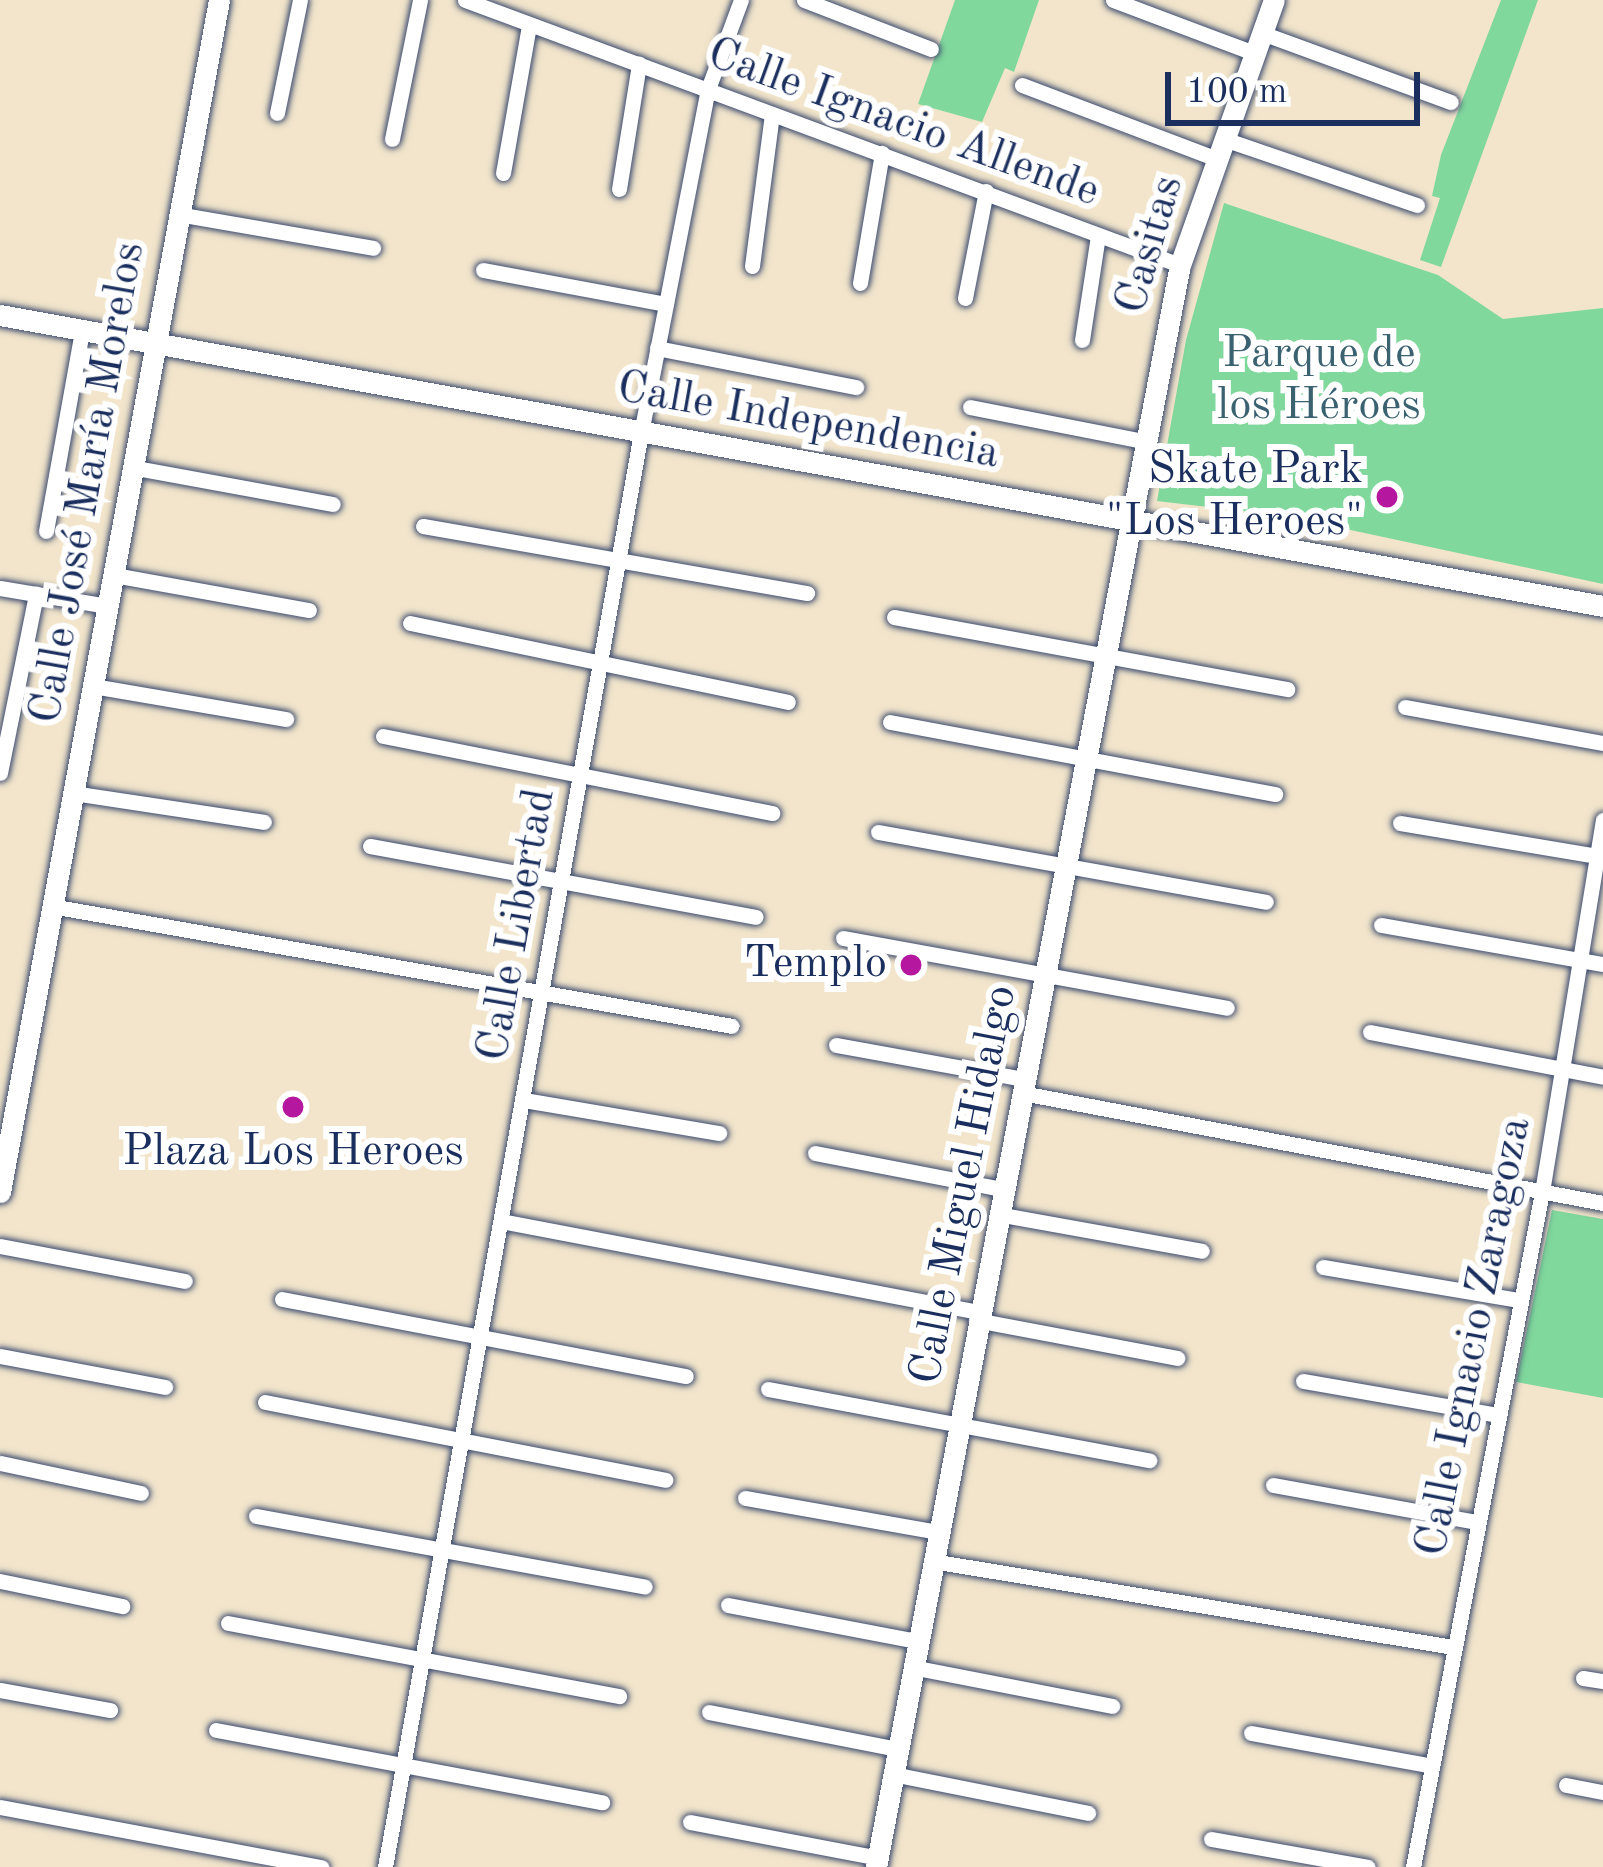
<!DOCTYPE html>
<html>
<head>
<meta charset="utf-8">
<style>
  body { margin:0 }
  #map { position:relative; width:1603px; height:1867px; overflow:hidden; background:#f2e5cb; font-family:"Old Standard TT",serif }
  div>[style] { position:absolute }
  .green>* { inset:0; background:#81d89c }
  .roads { filter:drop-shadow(0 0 3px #3b4a6e) drop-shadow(0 0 3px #3b4a6e) }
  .street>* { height:15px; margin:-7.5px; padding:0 7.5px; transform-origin:7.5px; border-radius:7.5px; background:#fff }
  .secondary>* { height:21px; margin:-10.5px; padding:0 10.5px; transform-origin:10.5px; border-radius:10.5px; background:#fff }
  .dots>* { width:33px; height:33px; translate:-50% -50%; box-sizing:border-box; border:6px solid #fff; border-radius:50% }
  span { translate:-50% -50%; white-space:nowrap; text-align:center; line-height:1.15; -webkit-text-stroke:12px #fff; paint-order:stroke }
  .street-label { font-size:45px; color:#1b2f5e }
  .park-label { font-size:45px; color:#3a6271 }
  .poi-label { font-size:45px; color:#1b2f5e }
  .right { translate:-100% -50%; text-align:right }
  .scale { position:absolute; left:1165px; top:72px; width:255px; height:54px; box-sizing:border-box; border:6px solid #1b2f5e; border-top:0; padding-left:15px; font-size:36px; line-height:42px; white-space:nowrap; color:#1b2f5e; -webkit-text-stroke:9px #fff; paint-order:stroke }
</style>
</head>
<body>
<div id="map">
  <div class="green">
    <i style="clip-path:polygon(955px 0,1039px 0,1014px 72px,1005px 68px,982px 122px,918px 104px)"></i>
    <i style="clip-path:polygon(1501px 0,1538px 0,1441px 267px,1420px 260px,1440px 198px,1432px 196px,1441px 155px)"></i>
    <i style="clip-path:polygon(1224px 203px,1438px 275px,1503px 319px,1603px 308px,1603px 584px,1285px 516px,1157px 501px,1186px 340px)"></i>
    <i style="clip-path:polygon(1552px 1210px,1603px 1219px,1603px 1398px,1516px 1382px)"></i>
  </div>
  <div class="roads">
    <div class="street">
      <i style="left:465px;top:0;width:763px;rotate:20.34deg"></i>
      <i style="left:804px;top:0;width:136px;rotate:21.1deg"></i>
      <i style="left:1113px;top:0;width:151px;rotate:20.6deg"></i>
      <i style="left:1262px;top:33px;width:201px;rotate:20.1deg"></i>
      <i style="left:1022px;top:85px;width:209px;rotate:20.8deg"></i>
      <i style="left:277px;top:113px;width:115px;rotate:-78.5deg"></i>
      <i style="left:392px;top:139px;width:142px;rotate:-78.6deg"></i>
      <i style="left:1224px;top:139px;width:204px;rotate:18.9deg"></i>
      <i style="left:503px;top:173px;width:150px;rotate:-80deg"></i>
      <i style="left:619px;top:189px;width:127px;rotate:-80.9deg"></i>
      <i style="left:177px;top:214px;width:199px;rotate:9.8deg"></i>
      <i style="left:752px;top:266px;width:153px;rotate:-82.5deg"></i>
      <i style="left:483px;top:270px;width:186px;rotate:10.5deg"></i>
      <i style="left:860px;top:283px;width:132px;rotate:-80.4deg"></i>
      <i style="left:965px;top:298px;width:109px;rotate:-78.9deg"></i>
      <i style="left:1082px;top:340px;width:106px;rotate:-81.3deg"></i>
      <i style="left:657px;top:348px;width:203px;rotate:11.1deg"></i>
      <i style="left:970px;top:407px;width:176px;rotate:11.1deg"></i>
      <i style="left:136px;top:468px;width:200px;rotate:10.4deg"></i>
      <i style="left:423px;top:526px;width:390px;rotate:9.9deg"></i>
      <i style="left:46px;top:531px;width:204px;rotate:-79.8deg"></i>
      <i style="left:114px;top:575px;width:198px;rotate:10.2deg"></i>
      <i style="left:0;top:588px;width:109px;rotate:9.5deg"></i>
      <i style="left:894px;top:617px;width:400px;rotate:10.4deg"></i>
      <i style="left:410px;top:623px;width:386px;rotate:11.8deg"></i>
      <i style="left:93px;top:686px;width:196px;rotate:9.7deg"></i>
      <i style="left:1405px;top:707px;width:201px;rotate:10.3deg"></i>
      <i style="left:890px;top:722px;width:392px;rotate:10.6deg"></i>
      <i style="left:383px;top:736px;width:397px;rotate:11.2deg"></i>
      <i style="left:0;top:773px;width:183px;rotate:-78.6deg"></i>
      <i style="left:73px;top:793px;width:193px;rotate:8.6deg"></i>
      <i style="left:1400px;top:823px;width:206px;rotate:9.5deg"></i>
      <i style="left:878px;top:832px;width:394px;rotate:10.2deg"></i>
      <i style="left:370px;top:846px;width:392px;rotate:10.4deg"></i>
      <i style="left:51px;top:906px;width:691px;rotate:9.99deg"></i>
      <i style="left:1381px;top:925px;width:225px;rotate:10deg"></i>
      <i style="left:843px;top:938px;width:390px;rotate:10.3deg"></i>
      <i style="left:1370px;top:1032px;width:237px;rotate:10.9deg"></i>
      <i style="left:836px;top:1045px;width:191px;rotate:10.3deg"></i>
      <i style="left:1022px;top:1093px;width:591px;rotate:10.72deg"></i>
      <i style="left:524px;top:1100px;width:198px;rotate:9.6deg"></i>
      <i style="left:815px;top:1153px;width:190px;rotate:10.9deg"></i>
      <i style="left:997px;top:1214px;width:208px;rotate:10.2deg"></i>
      <i style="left:501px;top:1221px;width:486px;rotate:10.8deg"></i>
      <i style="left:0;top:1246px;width:188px;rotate:10.7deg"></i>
      <i style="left:1323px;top:1267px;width:199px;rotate:9.6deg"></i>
      <i style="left:282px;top:1299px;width:411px;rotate:10.8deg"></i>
      <i style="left:976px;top:1320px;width:205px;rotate:10.7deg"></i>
      <i style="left:0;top:1356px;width:168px;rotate:10.6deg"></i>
      <i style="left:1303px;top:1381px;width:197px;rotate:9.9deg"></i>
      <i style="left:768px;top:1389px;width:388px;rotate:10.6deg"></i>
      <i style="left:265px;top:1402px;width:408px;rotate:11deg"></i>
      <i style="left:0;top:1463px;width:144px;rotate:12deg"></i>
      <i style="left:1273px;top:1485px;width:207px;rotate:10.3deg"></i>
      <i style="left:745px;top:1498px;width:195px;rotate:10deg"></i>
      <i style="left:256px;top:1516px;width:395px;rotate:10.3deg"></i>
      <i style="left:932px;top:1561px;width:528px;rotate:9.37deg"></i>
      <i style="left:0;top:1581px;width:125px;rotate:11.6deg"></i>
      <i style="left:728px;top:1605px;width:192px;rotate:10.8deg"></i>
      <i style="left:228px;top:1623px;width:398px;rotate:10.6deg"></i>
      <i style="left:912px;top:1667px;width:204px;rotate:11deg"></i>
      <i style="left:1583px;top:1678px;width:20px;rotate:9deg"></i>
      <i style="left:0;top:1690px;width:112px;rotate:10.3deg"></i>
      <i style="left:709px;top:1712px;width:193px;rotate:11.1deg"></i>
      <i style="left:216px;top:1730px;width:393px;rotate:10.6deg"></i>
      <i style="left:1251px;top:1733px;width:184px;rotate:10.3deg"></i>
      <i style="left:893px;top:1774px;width:199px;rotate:11.3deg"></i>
      <i style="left:1566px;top:1785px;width:38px;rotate:11deg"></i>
      <i style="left:0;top:1807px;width:327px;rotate:10.6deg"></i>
      <i style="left:690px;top:1822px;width:191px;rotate:10.8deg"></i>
      <i style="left:1211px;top:1839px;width:159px;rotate:10.1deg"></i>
      <i style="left:385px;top:1867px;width:1457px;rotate:-79.88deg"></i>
      <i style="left:641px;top:433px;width:350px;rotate:-79deg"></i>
      <i style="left:708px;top:89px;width:95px;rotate:-69.7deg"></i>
      <i style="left:1413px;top:1867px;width:687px;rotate:-79.18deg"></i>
      <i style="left:1542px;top:1192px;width:377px;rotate:-80.7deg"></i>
    </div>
    <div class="secondary">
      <i style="left:0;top:315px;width:1629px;rotate:10.29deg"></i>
      <i style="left:0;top:1192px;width:1212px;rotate:-79.59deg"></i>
      <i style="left:876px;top:1867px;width:1631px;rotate:-79.26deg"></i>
      <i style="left:1180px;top:265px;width:281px;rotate:-70.5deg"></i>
    </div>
  </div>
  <div class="dots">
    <i style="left:1387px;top:497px;background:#b5179e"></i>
    <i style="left:911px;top:965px;background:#b5179e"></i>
    <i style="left:293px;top:1107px;background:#b5179e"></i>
  </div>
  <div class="street-label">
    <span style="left:903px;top:124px;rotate:20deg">Calle Ignacio Allende</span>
    <span style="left:1151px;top:245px;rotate:-74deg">Casitas</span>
    <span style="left:808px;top:422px;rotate:10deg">Calle Independencia</span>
    <span style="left:89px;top:483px;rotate:-80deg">Calle José María Morelos</span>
    <span style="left:518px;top:925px;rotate:-80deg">Calle Libertad</span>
    <span style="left:965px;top:1185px;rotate:-79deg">Calle Miguel Hidalgo</span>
    <span style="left:1475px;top:1337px;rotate:-79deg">Calle Ignacio Zaragoza</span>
  </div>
  <div class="park-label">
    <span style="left:1319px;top:381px">Parque de<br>los Héroes</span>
  </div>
  <div class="poi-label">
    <span class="right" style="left:1363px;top:497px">Skate Park<br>"Los Heroes"</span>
    <span class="right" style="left:887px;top:965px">Templo</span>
    <span style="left:293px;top:1153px">Plaza Los Heroes</span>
  </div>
  <div class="scale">100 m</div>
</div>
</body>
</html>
